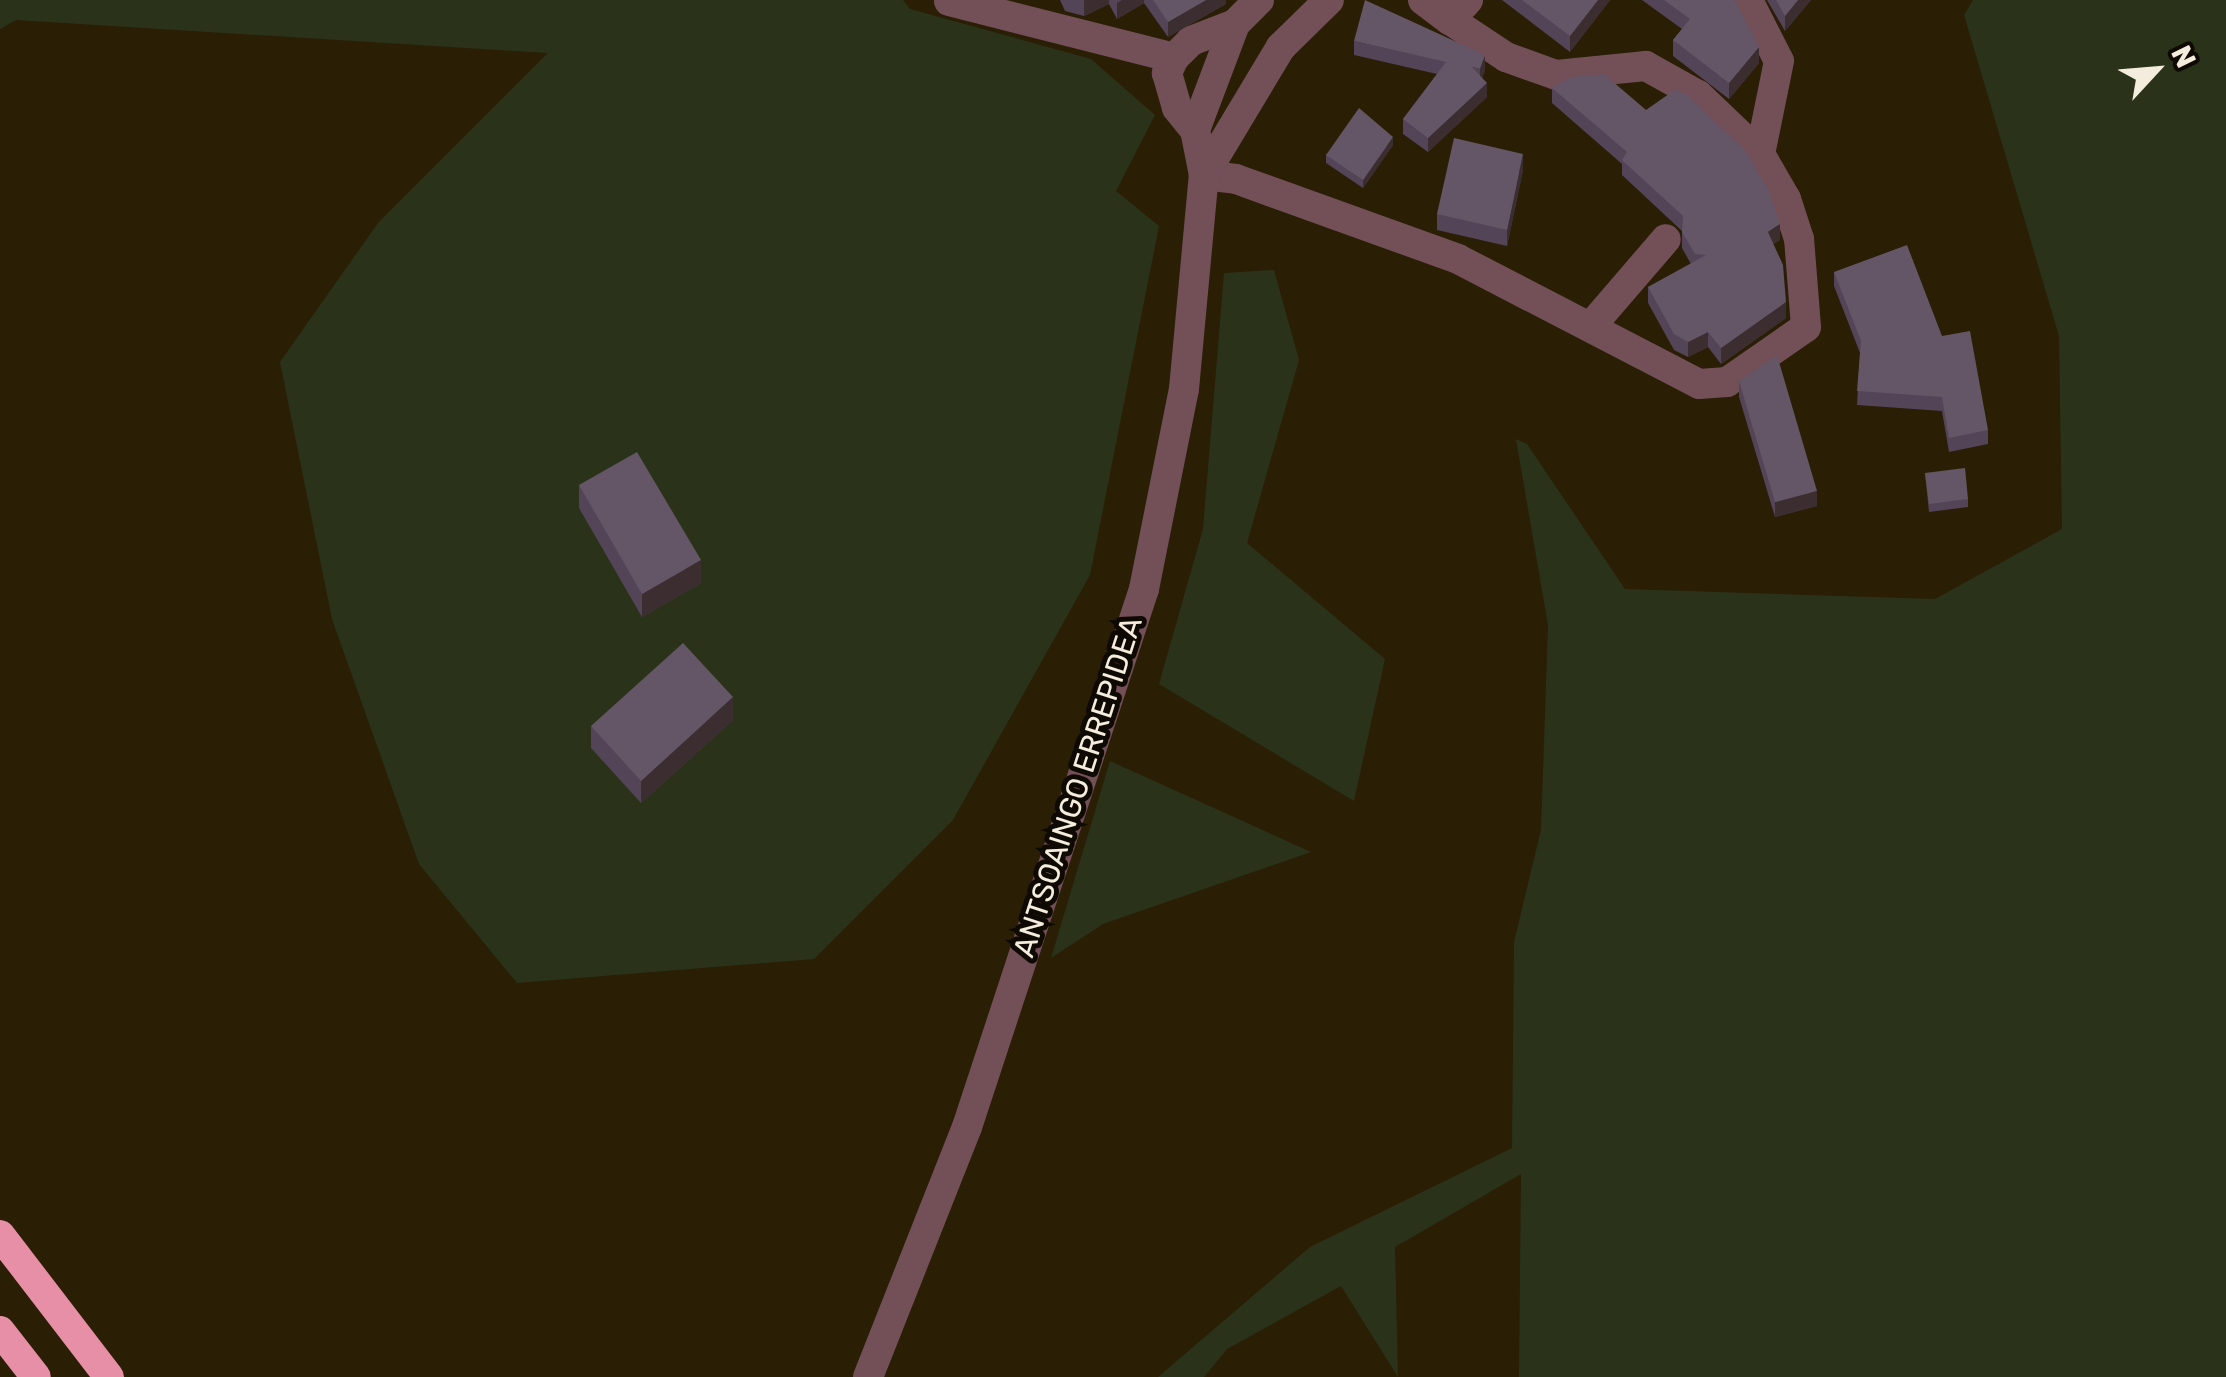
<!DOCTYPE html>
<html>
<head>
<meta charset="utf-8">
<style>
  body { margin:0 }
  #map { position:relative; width:2226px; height:1377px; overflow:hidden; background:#2a1e05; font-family:Rubik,sans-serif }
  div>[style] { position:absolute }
  .green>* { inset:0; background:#2a3319 }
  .minor>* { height:30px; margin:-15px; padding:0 15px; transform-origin:15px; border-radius:15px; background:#734f58 }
  .highway>* { height:30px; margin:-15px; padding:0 15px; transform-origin:15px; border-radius:15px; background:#e78fa6 }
  .wall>* { inset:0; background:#534457 }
  .shaded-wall>* { inset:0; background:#3b2d30 }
  .building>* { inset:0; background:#645666 }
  span { translate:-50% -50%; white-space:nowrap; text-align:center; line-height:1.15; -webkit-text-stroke:10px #0e0902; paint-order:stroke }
  .street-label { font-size:30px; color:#f4edde }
  .north { position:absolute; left:2106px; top:20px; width:100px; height:100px; -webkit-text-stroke:8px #0e0902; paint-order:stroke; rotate:64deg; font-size:28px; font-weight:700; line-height:40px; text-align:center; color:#f4edde }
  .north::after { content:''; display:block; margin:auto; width:35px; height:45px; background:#f4edde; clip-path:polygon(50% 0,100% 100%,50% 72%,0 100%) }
</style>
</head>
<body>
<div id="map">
  <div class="green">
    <i style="clip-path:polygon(0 0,903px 0,910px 9px,1091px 59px,1155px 115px,1116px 191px,1159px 226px,1090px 575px,953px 820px,814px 959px,517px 983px,419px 864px,332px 619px,280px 362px,378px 223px,548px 53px,16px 20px,0 29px)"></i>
    <i style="clip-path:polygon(1973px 0,2226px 0,2226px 1377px,1519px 1377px,1521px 1174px,1395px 1247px,1398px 1377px,1341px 1286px,1227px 1349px,1204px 1377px,1158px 1377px,1310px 1247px,1512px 1148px,1514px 942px,1541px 830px,1548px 625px,1516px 439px,1527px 444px,1625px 589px,1935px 599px,2062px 529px,2059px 336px,1964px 15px)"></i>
    <i style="clip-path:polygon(1274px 270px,1299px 360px,1247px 543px,1385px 659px,1354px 801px,1159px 684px,1203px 529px,1224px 273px)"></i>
    <i style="clip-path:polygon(1110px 761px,1311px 852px,1103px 924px,1051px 958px)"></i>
  </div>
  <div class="minor">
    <i style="left:1423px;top:0;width:34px;rotate:37deg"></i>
    <i style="left:1450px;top:20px;width:27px;rotate:-48deg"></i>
    <i style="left:1748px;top:0;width:68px;rotate:63.1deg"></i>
    <i style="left:1779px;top:61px;width:95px;rotate:101.5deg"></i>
    <i style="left:949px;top:1px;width:232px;rotate:14.2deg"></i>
    <i style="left:1174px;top:58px;width:24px;rotate:-45deg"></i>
    <i style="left:1191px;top:41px;width:47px;rotate:-21.1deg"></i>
    <i style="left:1174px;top:58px;width:17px;rotate:115deg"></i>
    <i style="left:1167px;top:73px;width:36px;rotate:74deg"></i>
    <i style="left:1177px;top:108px;width:28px;rotate:51deg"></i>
    <i style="left:1204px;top:175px;width:32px;rotate:7deg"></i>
    <i style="left:1236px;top:179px;width:236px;rotate:19.8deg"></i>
    <i style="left:1458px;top:259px;width:271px;rotate:27.4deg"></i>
    <i style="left:1699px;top:384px;width:28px;rotate:-4deg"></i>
    <i style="left:1727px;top:382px;width:96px;rotate:-34.8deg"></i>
    <i style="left:1806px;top:327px;width:88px;rotate:-94.5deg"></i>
    <i style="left:1799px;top:239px;width:42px;rotate:-108deg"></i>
    <i style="left:1786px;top:199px;width:52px;rotate:-120deg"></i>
    <i style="left:1760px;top:154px;width:86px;rotate:-136.4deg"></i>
    <i style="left:1698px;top:95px;width:60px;rotate:-150.9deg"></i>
    <i style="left:1646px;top:66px;width:90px;rotate:174.3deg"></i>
    <i style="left:1556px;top:75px;width:53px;rotate:-160.2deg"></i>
    <i style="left:1506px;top:57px;width:67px;rotate:-146.5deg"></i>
    <i style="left:1204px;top:175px;width:149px;rotate:-59deg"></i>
    <i style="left:1281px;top:47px;width:67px;rotate:-44.4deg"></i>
    <i style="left:1592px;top:325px;width:113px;rotate:-49.3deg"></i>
    <i style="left:868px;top:1377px;width:269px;rotate:-68.4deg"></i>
    <i style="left:967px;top:1127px;width:566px;rotate:-71.79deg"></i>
    <i style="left:1144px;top:589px;width:204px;rotate:-78.7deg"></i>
    <i style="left:1184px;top:389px;width:215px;rotate:-84.7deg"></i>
    <i style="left:1204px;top:175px;width:46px;rotate:-101.3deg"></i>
    <i style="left:1195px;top:130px;width:113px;rotate:-69.3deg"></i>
    <i style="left:1235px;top:24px;width:34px;rotate:-45deg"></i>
  </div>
  <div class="highway">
    <i style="left:0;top:1235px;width:179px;rotate:52.5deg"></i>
    <i style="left:0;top:1331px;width:58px;rotate:52deg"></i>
  </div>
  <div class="wall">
    <i style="clip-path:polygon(1060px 0,1226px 0,1226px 4px,1168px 37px,1144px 3px,1117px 19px,1109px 4px,1084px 16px,1065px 11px)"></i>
    <i style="clip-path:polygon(1502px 0,1610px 0,1570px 52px)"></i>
    <i style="clip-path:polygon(1642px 0,1735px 0,1759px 63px,1729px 99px,1673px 56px,1673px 40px,1682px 29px)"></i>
    <i style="clip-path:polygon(1767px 0,1811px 0,1785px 31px)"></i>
    <i style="clip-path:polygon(1354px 41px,1485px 70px,1482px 78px,1487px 97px,1428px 152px,1403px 134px,1403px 119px,1437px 74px,1354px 55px)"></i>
    <i style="clip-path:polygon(1552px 88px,1780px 240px,1773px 244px,1786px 318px,1721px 364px,1708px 347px,1688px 357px,1674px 350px,1648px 303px,1648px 287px,1691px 264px,1682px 248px,1682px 231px,1622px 175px,1622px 164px,1552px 103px)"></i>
    <i style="clip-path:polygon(1393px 145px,1363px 188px,1326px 163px,1326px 155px)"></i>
    <i style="clip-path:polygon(1523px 170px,1507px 246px,1437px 230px,1437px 214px)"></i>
    <i style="clip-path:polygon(1834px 272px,1942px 336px,1988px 430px,1988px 444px,1949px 452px,1942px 411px,1857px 405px,1860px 353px,1834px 286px)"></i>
    <i style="clip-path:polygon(1739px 381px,1817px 506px,1775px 517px,1739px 397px)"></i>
    <i style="clip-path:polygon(1925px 473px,1968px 499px,1968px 507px,1929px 512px)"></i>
    <i style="clip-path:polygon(579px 485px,701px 583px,642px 617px,579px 508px)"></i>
    <i style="clip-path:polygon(733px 720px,641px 803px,591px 748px,591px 726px)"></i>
  </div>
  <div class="shaded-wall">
    <i style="clip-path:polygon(1084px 0,1109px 0,1109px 4px,1084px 16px)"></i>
    <i style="clip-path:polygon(1122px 0,1144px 0,1144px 3px,1117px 19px,1117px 3px)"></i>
    <i style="clip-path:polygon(1206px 0,1226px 0,1226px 4px,1168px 37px,1168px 22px)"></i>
    <i style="clip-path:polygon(1598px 0,1610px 0,1570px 52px,1570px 36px)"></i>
    <i style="clip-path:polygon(1798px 0,1811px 0,1785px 31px,1785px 16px)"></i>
    <i style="clip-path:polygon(1759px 47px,1759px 63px,1729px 99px,1729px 83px)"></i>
    <i style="clip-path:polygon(1485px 55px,1485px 70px,1480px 84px,1480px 69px)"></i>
    <i style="clip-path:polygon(1487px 83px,1487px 97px,1428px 152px,1428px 138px)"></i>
    <i style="clip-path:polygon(1393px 137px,1393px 145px,1363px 188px,1363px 180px)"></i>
    <i style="clip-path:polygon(1523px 154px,1523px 170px,1507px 246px,1507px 230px)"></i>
    <i style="clip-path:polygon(1780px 224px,1780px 240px,1768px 247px,1768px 232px)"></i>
    <i style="clip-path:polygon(1786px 302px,1786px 318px,1721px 364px,1721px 348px)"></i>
    <i style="clip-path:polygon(1708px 332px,1708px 347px,1688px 357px,1688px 342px)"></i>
    <i style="clip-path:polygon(1817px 491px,1817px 506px,1775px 517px,1775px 502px)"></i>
    <i style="clip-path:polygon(701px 560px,701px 583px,642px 617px,642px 594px)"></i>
    <i style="clip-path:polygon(733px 697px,733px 720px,641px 803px,641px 781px)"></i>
  </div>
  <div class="building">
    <i style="clip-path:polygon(1153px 0,1206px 0,1168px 22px)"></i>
    <i style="clip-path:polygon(1365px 0,1485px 55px,1480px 69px,1472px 67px,1487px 83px,1428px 138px,1403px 119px,1446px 62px,1354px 41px)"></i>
    <i style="clip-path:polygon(1522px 0,1598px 0,1570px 36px)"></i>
    <i style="clip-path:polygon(1664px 0,1735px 0,1759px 47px,1729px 83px,1673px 40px,1690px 19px)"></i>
    <i style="clip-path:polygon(1776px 0,1798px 0,1785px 16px)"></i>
    <i style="clip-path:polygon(1604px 74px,1646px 110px,1676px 89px,1687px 95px,1745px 150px,1769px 191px,1780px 224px,1768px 232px,1783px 265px,1786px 302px,1721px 348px,1708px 332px,1688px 342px,1674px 334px,1648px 287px,1706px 255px,1695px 254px,1682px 232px,1683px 216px,1622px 160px,1627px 152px,1552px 88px,1571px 77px)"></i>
    <i style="clip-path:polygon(1359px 108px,1393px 137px,1363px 180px,1326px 155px)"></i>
    <i style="clip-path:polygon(1454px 138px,1523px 154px,1507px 230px,1437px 214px)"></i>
    <i style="clip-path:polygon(1907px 245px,1942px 336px,1970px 331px,1988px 430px,1949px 438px,1942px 397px,1857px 391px,1861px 341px,1834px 272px)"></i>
    <i style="clip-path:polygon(1777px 355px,1817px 491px,1775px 502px,1739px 381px)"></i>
    <i style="clip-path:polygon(637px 452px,701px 560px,642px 594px,579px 485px)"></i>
    <i style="clip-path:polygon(1965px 468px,1968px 499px,1929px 504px,1925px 473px)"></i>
    <i style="clip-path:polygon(683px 643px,733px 697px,641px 781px,591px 726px)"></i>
  </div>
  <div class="street-label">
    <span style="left:1078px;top:787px;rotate:-72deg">ANTSOAINGO ERREPIDEA</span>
  </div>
  <div class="north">N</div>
</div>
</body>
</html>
